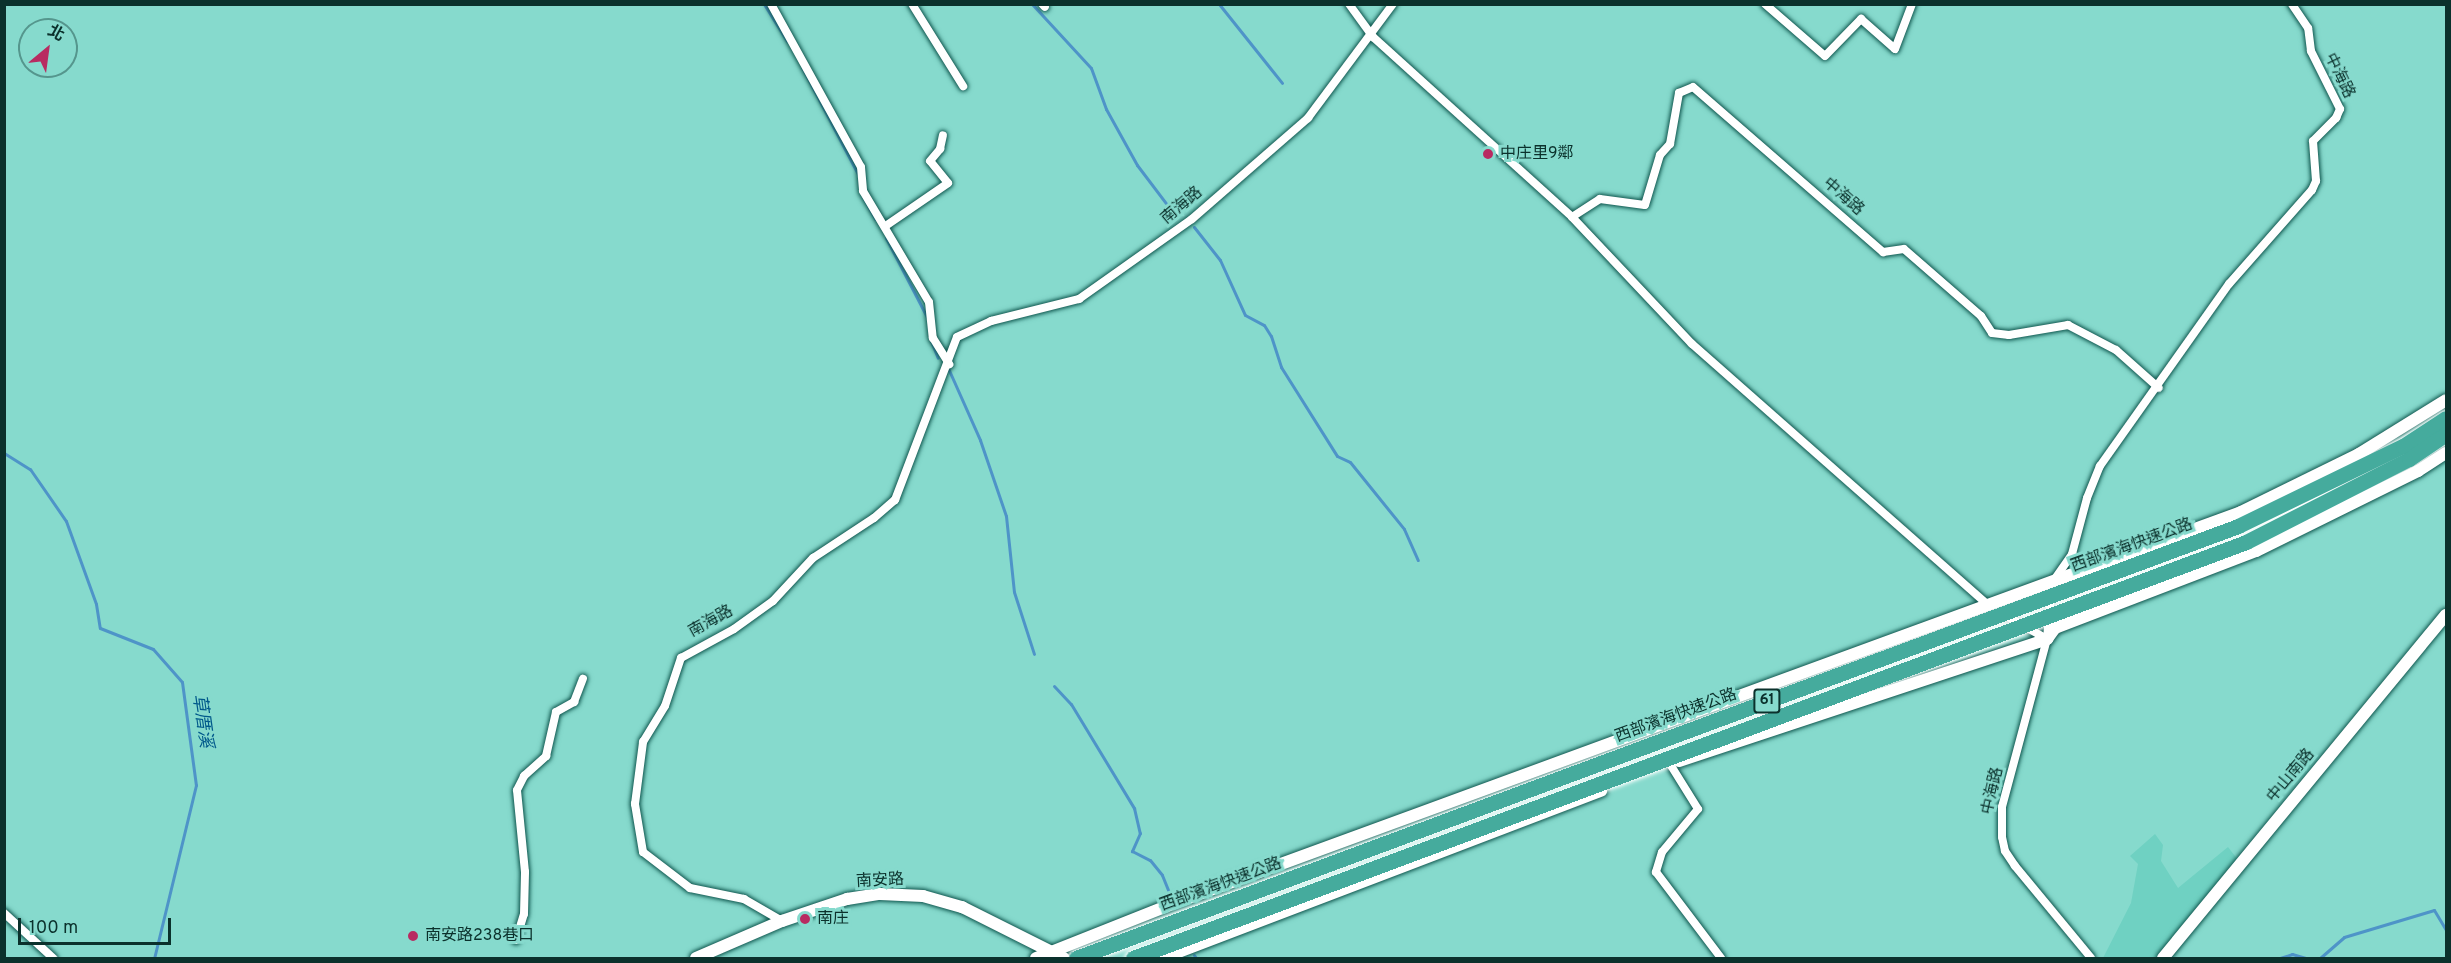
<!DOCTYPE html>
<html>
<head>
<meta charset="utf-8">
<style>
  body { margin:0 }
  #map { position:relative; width:2451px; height:963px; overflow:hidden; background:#86dacd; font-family:Overpass,"Noto Sans TC",sans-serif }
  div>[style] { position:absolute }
  .built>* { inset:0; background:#6fd1c2 }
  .stream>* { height:3px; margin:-1.5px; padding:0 1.5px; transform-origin:1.5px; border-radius:1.5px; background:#4e94c8 }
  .roads { filter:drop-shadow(0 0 2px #0f564e) drop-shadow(0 0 2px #0f564e) }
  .street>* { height:8px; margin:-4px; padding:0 4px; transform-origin:4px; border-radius:4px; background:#fff }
  .secondary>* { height:12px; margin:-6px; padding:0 6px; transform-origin:6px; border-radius:6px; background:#fff }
  .bridges { filter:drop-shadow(0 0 2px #fff) drop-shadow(0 0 2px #fff) }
  .highway-bridge>* { height:15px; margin:-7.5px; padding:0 7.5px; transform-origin:7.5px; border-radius:7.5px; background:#45ab9d }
  .dots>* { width:16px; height:16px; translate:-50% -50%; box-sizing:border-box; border:3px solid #86dacd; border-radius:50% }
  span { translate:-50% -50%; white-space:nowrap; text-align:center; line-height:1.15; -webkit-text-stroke:6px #86dacd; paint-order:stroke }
  .shield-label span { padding:2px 4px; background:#86dacd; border:2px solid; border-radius:4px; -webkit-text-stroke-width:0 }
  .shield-label { font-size:15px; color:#0b312c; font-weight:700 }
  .street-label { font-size:16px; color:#0b312c }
  .poi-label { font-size:16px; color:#0b312c }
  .left { translate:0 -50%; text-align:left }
  .water-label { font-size:18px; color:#00598b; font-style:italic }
  .frame { position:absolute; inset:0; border:6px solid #0b312c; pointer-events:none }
  .north { position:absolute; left:18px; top:18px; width:60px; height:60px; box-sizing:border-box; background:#86dacd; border:2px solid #55968d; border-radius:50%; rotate:29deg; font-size:16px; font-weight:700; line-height:24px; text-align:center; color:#0b312c }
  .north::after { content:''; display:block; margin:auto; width:21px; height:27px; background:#b82b61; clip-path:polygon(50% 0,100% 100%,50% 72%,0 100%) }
  .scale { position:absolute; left:18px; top:918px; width:153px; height:27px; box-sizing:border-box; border:3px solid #0b312c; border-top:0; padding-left:8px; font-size:18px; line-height:21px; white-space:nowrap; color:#0b312c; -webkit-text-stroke:4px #86dacd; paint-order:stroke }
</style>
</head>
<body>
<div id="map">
  <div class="built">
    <i style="clip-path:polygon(2155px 834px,2163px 845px,2161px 861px,2178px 888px,2228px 847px,2238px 860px,2156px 958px,2103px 958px,2131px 903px,2138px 864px,2130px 856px)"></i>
  </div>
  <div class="stream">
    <i style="left:764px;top:4px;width:44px;rotate:58.1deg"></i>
    <i style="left:1032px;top:4px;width:87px;rotate:47.3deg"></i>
    <i style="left:1091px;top:68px;width:44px;rotate:69.9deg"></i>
    <i style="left:1106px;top:109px;width:64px;rotate:61deg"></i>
    <i style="left:1137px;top:165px;width:51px;rotate:52.9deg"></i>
    <i style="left:1219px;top:4px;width:101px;rotate:51.4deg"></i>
    <i style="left:802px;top:67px;width:123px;rotate:62.4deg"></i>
    <i style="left:863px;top:197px;width:25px;rotate:61deg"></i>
    <i style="left:1194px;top:227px;width:42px;rotate:51.8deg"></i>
    <i style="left:1220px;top:260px;width:60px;rotate:65.6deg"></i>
    <i style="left:1245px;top:315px;width:21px;rotate:28deg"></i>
    <i style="left:1264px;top:325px;width:13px;rotate:58deg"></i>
    <i style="left:1271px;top:336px;width:33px;rotate:72deg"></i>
    <i style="left:1281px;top:367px;width:105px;rotate:57.8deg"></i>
    <i style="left:1337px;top:456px;width:14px;rotate:25deg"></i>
    <i style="left:1350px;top:462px;width:86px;rotate:51.1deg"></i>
    <i style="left:1404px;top:529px;width:34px;rotate:66deg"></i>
    <i style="left:886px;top:238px;width:89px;rotate:62.6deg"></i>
    <i style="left:931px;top:341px;width:18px;rotate:68deg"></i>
    <i style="left:948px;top:368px;width:79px;rotate:66deg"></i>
    <i style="left:980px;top:440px;width:80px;rotate:71.1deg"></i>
    <i style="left:1006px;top:516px;width:76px;rotate:84deg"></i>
    <i style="left:1014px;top:592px;width:65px;rotate:72.1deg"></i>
    <i style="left:4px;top:453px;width:31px;rotate:32deg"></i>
    <i style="left:30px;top:469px;width:63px;rotate:55.3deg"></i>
    <i style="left:66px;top:521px;width:88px;rotate:70.1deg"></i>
    <i style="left:96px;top:604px;width:24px;rotate:81deg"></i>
    <i style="left:100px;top:628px;width:57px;rotate:21.6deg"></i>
    <i style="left:153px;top:649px;width:44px;rotate:48.7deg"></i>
    <i style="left:182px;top:682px;width:104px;rotate:82.3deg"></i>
    <i style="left:196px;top:785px;width:178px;rotate:103.6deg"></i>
    <i style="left:1054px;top:686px;width:25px;rotate:47deg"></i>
    <i style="left:1071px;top:704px;width:122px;rotate:58.8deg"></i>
    <i style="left:1134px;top:808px;width:26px;rotate:77deg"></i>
    <i style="left:1140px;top:833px;width:20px;rotate:114deg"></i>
    <i style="left:1132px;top:851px;width:20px;rotate:27deg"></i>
    <i style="left:1150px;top:860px;width:19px;rotate:51deg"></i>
    <i style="left:1162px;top:875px;width:24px;rotate:68deg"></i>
    <i style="left:1194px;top:955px;width:4px;rotate:56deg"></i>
    <i style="left:2280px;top:958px;width:13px;rotate:-18deg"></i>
    <i style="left:2292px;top:954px;width:15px;rotate:16deg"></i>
    <i style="left:2320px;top:958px;width:32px;rotate:-41deg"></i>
    <i style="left:2344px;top:937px;width:94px;rotate:-16.7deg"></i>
    <i style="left:2434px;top:910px;width:23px;rotate:59deg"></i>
  </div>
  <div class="roads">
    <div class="street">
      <i style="left:771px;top:4px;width:186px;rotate:61.1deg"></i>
      <i style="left:861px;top:167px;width:24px;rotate:85deg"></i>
      <i style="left:863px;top:191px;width:129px;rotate:59.3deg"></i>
      <i style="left:929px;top:302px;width:36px;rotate:84deg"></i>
      <i style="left:933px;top:338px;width:31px;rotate:58deg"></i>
      <i style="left:912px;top:4px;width:97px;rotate:58.1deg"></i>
      <i style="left:1042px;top:4px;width:4px;rotate:45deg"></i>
      <i style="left:1349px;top:4px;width:41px;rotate:54deg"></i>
      <i style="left:1373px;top:37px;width:268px;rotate:42.1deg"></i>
      <i style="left:1572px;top:217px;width:175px;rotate:46.6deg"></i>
      <i style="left:1692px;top:344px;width:396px;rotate:41.4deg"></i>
      <i style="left:1765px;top:4px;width:79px;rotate:40.9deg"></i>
      <i style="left:1825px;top:56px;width:52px;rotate:-45.8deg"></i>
      <i style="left:1861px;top:19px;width:45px;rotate:41.4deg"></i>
      <i style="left:1895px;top:49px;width:48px;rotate:-69.3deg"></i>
      <i style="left:1572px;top:217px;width:33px;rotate:-33deg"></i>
      <i style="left:1600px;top:199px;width:45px;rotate:7.6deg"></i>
      <i style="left:1645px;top:205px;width:52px;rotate:-73.3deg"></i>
      <i style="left:1660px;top:155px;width:15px;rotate:-48deg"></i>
      <i style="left:1670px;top:144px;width:52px;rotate:-80deg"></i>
      <i style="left:1679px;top:93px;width:15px;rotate:-23deg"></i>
      <i style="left:1693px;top:87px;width:252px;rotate:41deg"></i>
      <i style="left:1883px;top:252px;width:21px;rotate:-8deg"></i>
      <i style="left:1904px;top:249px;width:102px;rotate:41deg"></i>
      <i style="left:1981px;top:316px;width:20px;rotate:57deg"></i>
      <i style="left:1992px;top:333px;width:17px;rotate:7deg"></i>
      <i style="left:2009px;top:335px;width:60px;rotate:-9.6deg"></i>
      <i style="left:2068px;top:325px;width:54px;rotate:27.5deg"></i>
      <i style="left:2116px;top:350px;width:57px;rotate:41.5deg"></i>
      <i style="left:887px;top:225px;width:74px;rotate:-34.5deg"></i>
      <i style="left:948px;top:183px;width:28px;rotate:-129deg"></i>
      <i style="left:930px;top:161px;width:16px;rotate:-50deg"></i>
      <i style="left:940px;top:149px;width:14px;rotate:-78deg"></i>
      <i style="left:2054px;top:580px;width:32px;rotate:-55deg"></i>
      <i style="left:2072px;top:554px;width:58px;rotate:-75deg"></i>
      <i style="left:2087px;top:498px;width:35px;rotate:-68deg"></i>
      <i style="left:2100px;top:466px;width:223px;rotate:-54.7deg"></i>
      <i style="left:2229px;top:284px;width:125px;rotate:-48.6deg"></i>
      <i style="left:2312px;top:190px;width:10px;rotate:-66deg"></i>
      <i style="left:2316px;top:181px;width:40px;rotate:-94.3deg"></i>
      <i style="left:2313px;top:141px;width:33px;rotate:-45deg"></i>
      <i style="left:2336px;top:118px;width:10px;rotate:-66deg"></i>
      <i style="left:2340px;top:109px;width:65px;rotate:-116.6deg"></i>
      <i style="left:2311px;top:51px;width:23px;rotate:-97deg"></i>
      <i style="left:2308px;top:28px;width:29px;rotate:-124deg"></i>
      <i style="left:2051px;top:593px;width:46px;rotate:95deg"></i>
      <i style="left:2047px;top:639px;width:174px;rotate:105deg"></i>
      <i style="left:2002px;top:807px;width:30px;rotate:90deg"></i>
      <i style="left:2002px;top:837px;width:14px;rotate:78deg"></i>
      <i style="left:2005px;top:851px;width:18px;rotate:56deg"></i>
      <i style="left:2015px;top:866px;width:119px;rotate:50.4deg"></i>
      <i style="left:2003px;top:614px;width:51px;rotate:29.6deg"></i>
      <i style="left:1670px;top:764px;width:53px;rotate:58.1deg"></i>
      <i style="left:1698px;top:809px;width:56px;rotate:129.9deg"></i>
      <i style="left:1662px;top:852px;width:21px;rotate:107deg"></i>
      <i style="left:1656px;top:872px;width:108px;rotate:52.9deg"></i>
      <i style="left:4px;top:913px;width:67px;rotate:42.6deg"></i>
      <i style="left:782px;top:921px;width:44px;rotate:-149.9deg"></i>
      <i style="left:744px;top:899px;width:55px;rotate:-168.5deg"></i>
      <i style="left:690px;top:888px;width:59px;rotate:-142.5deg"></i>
      <i style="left:643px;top:852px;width:49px;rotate:-99.5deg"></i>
      <i style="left:635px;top:804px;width:63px;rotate:-82.6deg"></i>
      <i style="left:643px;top:742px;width:42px;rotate:-58.6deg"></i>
      <i style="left:665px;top:706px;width:51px;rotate:-71.6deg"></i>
      <i style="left:681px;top:658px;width:60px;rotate:-28.7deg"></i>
      <i style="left:734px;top:629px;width:48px;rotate:-35.7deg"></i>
      <i style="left:773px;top:601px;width:59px;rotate:-47.1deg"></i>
      <i style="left:813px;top:558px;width:73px;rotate:-33.3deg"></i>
      <i style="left:874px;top:518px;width:28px;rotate:-41deg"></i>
      <i style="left:895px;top:500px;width:174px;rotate:-69.2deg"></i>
      <i style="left:957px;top:337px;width:38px;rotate:-25deg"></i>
      <i style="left:991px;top:321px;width:91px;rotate:-14deg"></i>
      <i style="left:1079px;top:299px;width:138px;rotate:-35.3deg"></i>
      <i style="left:1192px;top:219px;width:154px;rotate:-41deg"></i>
      <i style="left:1308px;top:118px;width:142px;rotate:-53.3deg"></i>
      <i style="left:516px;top:940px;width:27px;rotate:-73deg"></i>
      <i style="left:524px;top:914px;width:42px;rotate:-88.6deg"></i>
      <i style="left:525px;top:872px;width:82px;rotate:-95.6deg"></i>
      <i style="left:517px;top:790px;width:16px;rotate:-63deg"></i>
      <i style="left:524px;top:776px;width:30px;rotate:-42deg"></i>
      <i style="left:546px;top:756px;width:45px;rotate:-77.2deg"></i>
      <i style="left:556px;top:712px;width:21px;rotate:-29deg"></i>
      <i style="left:574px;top:702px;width:25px;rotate:-69deg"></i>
    </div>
    <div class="secondary">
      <i style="left:1679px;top:761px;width:388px;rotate:-18.3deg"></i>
      <i style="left:2047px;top:639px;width:14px;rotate:-54deg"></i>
      <i style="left:2055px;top:628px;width:215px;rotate:-21deg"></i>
      <i style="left:2256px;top:551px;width:181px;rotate:-26.3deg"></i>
      <i style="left:2418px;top:471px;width:33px;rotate:-33deg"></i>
      <i style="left:696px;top:958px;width:94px;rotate:-23.3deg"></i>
      <i style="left:782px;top:921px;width:69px;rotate:-18.7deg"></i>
      <i style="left:847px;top:899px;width:33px;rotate:-9deg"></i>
      <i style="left:880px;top:894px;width:43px;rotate:2.7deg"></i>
      <i style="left:923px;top:896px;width:41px;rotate:15.8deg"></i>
      <i style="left:962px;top:907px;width:114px;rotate:26.6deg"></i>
      <i style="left:1036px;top:958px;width:155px;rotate:-21.6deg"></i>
      <i style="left:1180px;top:901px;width:1130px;rotate:-20.13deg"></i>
      <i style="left:2241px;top:512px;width:131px;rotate:-26.2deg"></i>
      <i style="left:2359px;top:454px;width:102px;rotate:-31.8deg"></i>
      <i style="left:1163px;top:958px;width:469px;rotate:-20.9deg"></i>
      <i style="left:2163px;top:958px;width:445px;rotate:-50.5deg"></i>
    </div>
  </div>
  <div class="bridges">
    <div class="highway-bridge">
      <i style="left:1076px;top:958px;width:1240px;rotate:-20.39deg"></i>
      <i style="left:2238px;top:526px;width:183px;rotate:-25.9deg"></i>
      <i style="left:2403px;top:446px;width:51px;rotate:-33.1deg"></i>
      <i style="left:1133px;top:958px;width:1188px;rotate:-20.49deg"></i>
      <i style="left:2246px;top:542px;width:183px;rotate:-27deg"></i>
      <i style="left:2409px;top:459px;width:45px;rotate:-34deg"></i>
    </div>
  </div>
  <div class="dots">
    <i style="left:1488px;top:154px;background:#b82b61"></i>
    <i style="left:805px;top:919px;background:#b82b61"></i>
    <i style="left:413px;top:936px;background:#b82b61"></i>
  </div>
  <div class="shield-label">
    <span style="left:1767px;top:701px">61</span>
  </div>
  <div class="street-label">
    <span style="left:2339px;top:76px;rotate:64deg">中海路</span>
    <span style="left:1843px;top:197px;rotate:41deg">中海路</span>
    <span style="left:1182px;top:206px;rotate:-40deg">南海路</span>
    <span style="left:2132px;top:546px;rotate:-20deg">西部濱海快速公路</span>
    <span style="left:711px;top:622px;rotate:-29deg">南海路</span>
    <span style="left:1676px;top:716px;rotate:-20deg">西部濱海快速公路</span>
    <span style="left:2291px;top:776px;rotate:-50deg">中山南路</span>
    <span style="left:1993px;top:791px;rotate:-77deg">中海路</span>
    <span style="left:880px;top:881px;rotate:-3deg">南安路</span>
    <span style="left:1221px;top:885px;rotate:-20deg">西部濱海快速公路</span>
  </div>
  <div class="poi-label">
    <span class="left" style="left:1500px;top:154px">中庄里9鄰</span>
    <span class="left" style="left:817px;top:919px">南庄</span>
    <span class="left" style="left:425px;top:936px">南安路238巷口</span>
  </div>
  <div class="water-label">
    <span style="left:201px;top:721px;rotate:82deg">草厝溪</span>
  </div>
  <div class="frame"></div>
  <div class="north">北</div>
  <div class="scale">100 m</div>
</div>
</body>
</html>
